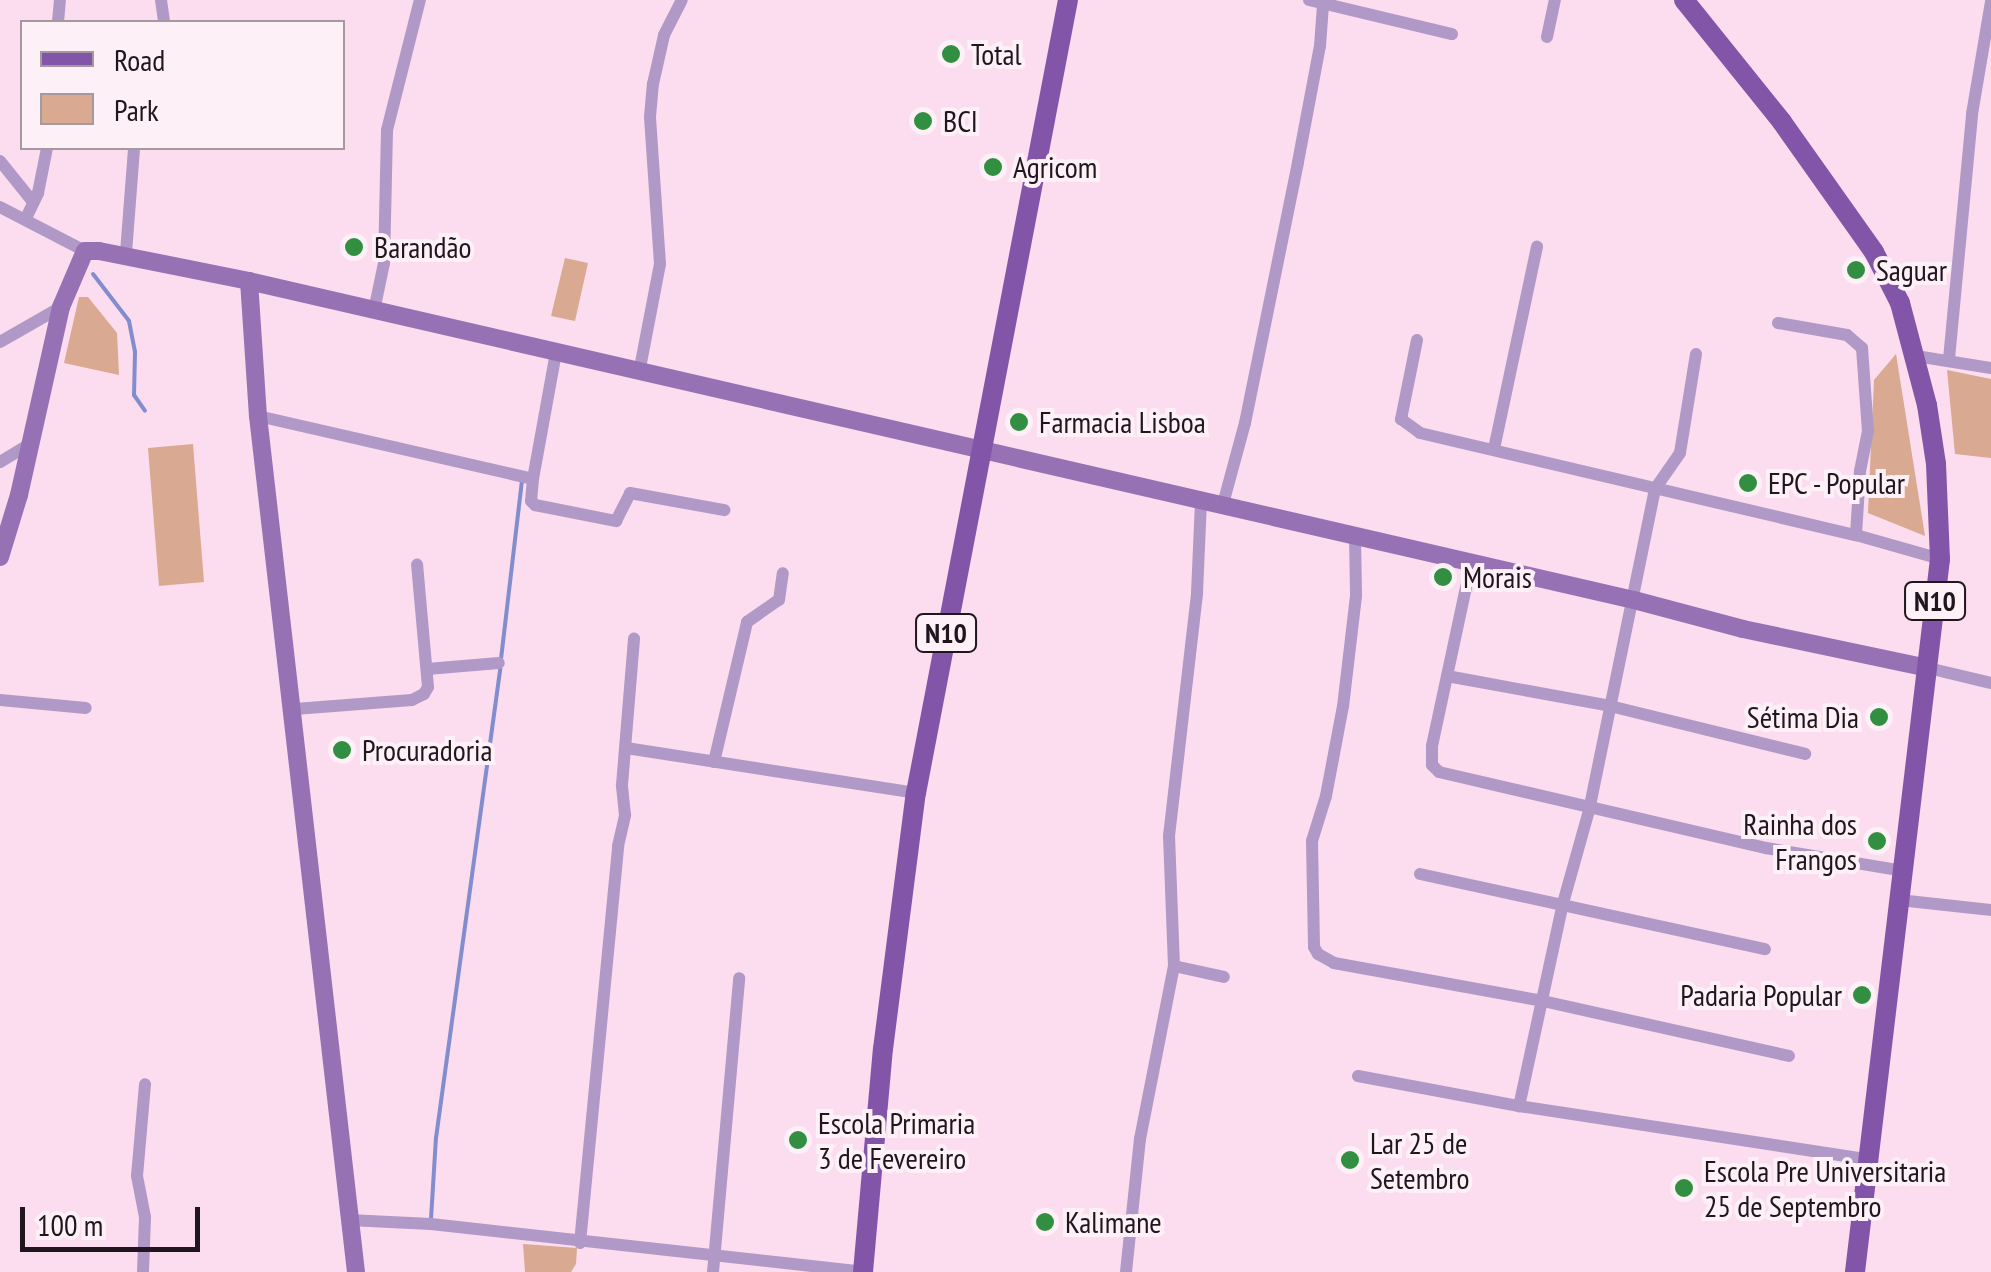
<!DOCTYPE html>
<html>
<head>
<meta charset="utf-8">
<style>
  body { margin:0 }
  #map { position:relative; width:1991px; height:1272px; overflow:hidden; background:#fcdcef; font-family:"PT Sans Narrow",sans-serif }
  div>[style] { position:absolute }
  .green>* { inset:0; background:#d9a991 }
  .stream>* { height:4px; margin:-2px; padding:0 2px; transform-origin:2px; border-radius:2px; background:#818dcd }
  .street>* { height:12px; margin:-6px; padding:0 6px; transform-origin:6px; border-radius:6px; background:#b199c7 }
  .secondary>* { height:18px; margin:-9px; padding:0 9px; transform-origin:9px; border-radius:9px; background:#9672b5 }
  .primary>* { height:20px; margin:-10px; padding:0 10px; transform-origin:10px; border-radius:10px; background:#8355a8 }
  .dots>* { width:28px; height:28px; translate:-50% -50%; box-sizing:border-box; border:5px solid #fdf0f7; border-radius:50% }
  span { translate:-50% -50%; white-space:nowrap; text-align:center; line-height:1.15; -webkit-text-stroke:8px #fdf0f7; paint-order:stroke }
  .shield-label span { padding:2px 8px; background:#fdf0f7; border:2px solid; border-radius:8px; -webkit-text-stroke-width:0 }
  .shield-label { font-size:28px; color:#21161d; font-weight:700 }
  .poi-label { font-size:30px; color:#21161d }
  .left { translate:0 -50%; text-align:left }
  .right { translate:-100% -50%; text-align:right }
  .legend { position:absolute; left:20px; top:20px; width:325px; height:130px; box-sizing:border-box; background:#fdf0f7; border:2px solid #a599a0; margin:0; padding:12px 18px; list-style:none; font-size:30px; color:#21161d }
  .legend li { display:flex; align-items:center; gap:20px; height:50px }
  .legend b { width:50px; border:2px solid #a599a0 }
  .scale { position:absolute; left:20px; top:1207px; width:180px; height:45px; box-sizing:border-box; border:5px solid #21161d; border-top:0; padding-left:12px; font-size:30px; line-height:35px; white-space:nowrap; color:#21161d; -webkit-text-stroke:8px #fdf0f7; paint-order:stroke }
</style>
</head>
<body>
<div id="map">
  <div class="green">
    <i style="clip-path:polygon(565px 258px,588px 263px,575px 321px,551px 316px)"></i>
    <i style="clip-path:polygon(79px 297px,88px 297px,117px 333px,119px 375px,64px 363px)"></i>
    <i style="clip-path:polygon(1896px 354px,1925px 536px,1868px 513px,1874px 380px)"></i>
    <i style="clip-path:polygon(1947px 370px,1991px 379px,1991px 458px,1955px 454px)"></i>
    <i style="clip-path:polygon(193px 444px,204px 582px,159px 586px,148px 448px)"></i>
    <i style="clip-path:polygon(523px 1244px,577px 1248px,576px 1264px,571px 1272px,525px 1272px)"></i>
  </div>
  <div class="stream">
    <i style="left:93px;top:274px;width:59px;rotate:52.5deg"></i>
    <i style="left:129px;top:321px;width:32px;rotate:79deg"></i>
    <i style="left:135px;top:352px;width:43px;rotate:91.3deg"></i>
    <i style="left:134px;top:395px;width:19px;rotate:55deg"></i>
    <i style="left:501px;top:659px;width:180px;rotate:-83.3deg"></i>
    <i style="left:431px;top:1219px;width:81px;rotate:-86.5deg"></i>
    <i style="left:436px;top:1138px;width:474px;rotate:-82.2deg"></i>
  </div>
  <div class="street">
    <i style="left:161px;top:0;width:22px;rotate:82deg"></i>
    <i style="left:1309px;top:0;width:147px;rotate:13.4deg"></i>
    <i style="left:58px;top:22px;width:22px;rotate:-85deg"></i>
    <i style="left:1547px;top:37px;width:38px;rotate:-78deg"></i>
    <i style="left:0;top:161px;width:53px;rotate:51.2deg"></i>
    <i style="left:0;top:207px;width:96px;rotate:27.4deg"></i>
    <i style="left:26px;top:218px;width:28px;rotate:-64deg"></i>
    <i style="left:38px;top:193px;width:46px;rotate:-78.7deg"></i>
    <i style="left:126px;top:253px;width:105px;rotate:-85.6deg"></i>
    <i style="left:374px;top:311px;width:49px;rotate:-78.2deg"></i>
    <i style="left:384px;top:263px;width:133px;rotate:-88.7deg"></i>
    <i style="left:387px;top:130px;width:134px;rotate:-75.8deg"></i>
    <i style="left:1778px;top:323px;width:70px;rotate:9.9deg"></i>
    <i style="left:1847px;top:335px;width:20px;rotate:41deg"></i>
    <i style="left:1862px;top:348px;width:83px;rotate:85.9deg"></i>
    <i style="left:1868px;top:431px;width:41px;rotate:101.3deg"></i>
    <i style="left:1860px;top:471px;width:64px;rotate:93.6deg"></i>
    <i style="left:1417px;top:340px;width:81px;rotate:101.4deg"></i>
    <i style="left:1401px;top:419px;width:24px;rotate:36deg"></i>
    <i style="left:1420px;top:433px;width:448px;rotate:13.2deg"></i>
    <i style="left:1856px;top:535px;width:87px;rotate:15.9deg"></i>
    <i style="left:0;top:342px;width:70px;rotate:-29.8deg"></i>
    <i style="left:1696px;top:354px;width:100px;rotate:99.2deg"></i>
    <i style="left:1680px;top:453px;width:44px;rotate:124.8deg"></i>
    <i style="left:1655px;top:489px;width:325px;rotate:101.6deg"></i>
    <i style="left:1590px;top:807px;width:100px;rotate:105.7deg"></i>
    <i style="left:1563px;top:903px;width:208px;rotate:102.2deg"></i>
    <i style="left:1519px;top:1106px;width:355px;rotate:8.7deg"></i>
    <i style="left:1916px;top:356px;width:76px;rotate:9.1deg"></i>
    <i style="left:1949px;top:359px;width:246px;rotate:-84.6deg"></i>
    <i style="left:1972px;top:114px;width:114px;rotate:-80.4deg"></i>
    <i style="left:639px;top:373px;width:111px;rotate:-79.1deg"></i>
    <i style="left:660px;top:264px;width:147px;rotate:-93.9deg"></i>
    <i style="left:650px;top:117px;width:33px;rotate:-85deg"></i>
    <i style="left:653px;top:84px;width:50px;rotate:-77.3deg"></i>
    <i style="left:664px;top:35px;width:39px;rotate:-63deg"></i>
    <i style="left:258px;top:416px;width:282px;rotate:12.9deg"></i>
    <i style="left:533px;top:479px;width:22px;rotate:95deg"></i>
    <i style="left:531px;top:501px;width:6px;rotate:45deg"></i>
    <i style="left:535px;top:505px;width:83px;rotate:11.2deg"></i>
    <i style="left:616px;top:521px;width:31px;rotate:-63deg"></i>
    <i style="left:630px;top:493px;width:96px;rotate:10.3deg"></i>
    <i style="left:1494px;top:449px;width:207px;rotate:-78deg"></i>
    <i style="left:0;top:462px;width:35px;rotate:-31deg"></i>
    <i style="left:533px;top:479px;width:129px;rotate:-79.7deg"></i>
    <i style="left:1223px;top:504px;width:84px;rotate:-74.8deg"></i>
    <i style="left:1245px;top:423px;width:266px;rotate:-78.5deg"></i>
    <i style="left:1298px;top:162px;width:118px;rotate:-79.3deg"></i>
    <i style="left:1320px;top:46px;width:41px;rotate:-85.8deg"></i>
    <i style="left:1355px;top:536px;width:60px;rotate:89deg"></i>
    <i style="left:1356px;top:596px;width:111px;rotate:96.7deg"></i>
    <i style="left:1343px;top:706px;width:92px;rotate:100.7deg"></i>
    <i style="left:1326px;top:796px;width:47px;rotate:107.3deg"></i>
    <i style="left:1312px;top:841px;width:106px;rotate:88.9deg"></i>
    <i style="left:1314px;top:947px;width:8px;rotate:60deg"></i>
    <i style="left:1318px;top:954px;width:18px;rotate:29deg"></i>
    <i style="left:1334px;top:963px;width:212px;rotate:10.3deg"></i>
    <i style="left:1543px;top:1001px;width:252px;rotate:12.6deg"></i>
    <i style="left:1471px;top:564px;width:186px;rotate:102.1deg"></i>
    <i style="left:1432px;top:746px;width:19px;rotate:90deg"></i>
    <i style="left:1432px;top:765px;width:10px;rotate:45deg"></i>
    <i style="left:1439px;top:772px;width:336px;rotate:13.1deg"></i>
    <i style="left:1766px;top:848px;width:139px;rotate:9.5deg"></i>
    <i style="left:1928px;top:668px;width:65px;rotate:13.4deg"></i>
    <i style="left:427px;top:669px;width:72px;rotate:-4.8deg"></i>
    <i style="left:1447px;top:676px;width:166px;rotate:10.4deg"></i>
    <i style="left:1610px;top:706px;width:201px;rotate:13.8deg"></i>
    <i style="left:0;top:700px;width:86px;rotate:5.3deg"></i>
    <i style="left:295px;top:709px;width:117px;rotate:-4.4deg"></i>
    <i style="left:412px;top:700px;width:13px;rotate:-27deg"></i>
    <i style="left:424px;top:694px;width:8px;rotate:-60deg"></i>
    <i style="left:428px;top:687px;width:123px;rotate:-95.1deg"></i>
    <i style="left:626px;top:748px;width:293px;rotate:8.8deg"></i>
    <i style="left:714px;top:762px;width:144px;rotate:-76.7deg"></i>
    <i style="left:747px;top:622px;width:39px;rotate:-35deg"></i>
    <i style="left:779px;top:600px;width:27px;rotate:-82deg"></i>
    <i style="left:1420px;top:874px;width:353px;rotate:12.3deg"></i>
    <i style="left:1899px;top:900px;width:93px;rotate:6.2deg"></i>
    <i style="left:1174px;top:966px;width:51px;rotate:12.4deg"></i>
    <i style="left:1358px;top:1076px;width:164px;rotate:10.6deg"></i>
    <i style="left:349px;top:1220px;width:82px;rotate:2.8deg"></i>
    <i style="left:431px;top:1224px;width:437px;rotate:6.3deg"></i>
    <i style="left:580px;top:1243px;width:399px;rotate:-84.5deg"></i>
    <i style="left:618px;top:846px;width:32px;rotate:-77deg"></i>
    <i style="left:625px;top:815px;width:30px;rotate:-96deg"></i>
    <i style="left:622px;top:785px;width:147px;rotate:-85.3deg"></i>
    <i style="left:143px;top:1272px;width:55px;rotate:-87.9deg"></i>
    <i style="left:145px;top:1217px;width:42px;rotate:-101deg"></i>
    <i style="left:137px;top:1176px;width:92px;rotate:-85deg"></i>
    <i style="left:713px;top:1272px;width:295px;rotate:-84.9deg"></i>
    <i style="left:1126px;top:1272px;width:134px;rotate:-84deg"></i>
    <i style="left:1140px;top:1139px;width:176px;rotate:-78.9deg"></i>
    <i style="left:1174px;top:966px;width:130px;rotate:-92.2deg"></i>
    <i style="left:1169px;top:836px;width:245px;rotate:-83.4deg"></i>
    <i style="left:1197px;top:593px;width:93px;rotate:-87.5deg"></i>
  </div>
  <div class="secondary">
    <i style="left:249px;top:281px;width:135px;rotate:86.2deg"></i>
    <i style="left:258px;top:416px;width:862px;rotate:83.47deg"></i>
    <i style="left:0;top:557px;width:65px;rotate:-73deg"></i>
    <i style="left:19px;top:495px;width:193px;rotate:-77.4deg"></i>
    <i style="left:61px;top:307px;width:61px;rotate:-66.8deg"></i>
    <i style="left:85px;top:251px;width:14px"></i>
    <i style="left:99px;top:251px;width:153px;rotate:11.3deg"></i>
    <i style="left:249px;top:281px;width:1421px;rotate:12.97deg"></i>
    <i style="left:1634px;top:600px;width:113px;rotate:14.9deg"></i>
    <i style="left:1743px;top:629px;width:189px;rotate:11.9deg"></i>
  </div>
  <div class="primary">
    <i style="left:1684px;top:0;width:156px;rotate:51.2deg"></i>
    <i style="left:1782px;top:122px;width:159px;rotate:54.7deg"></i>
    <i style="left:1874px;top:252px;width:57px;rotate:63deg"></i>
    <i style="left:1900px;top:303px;width:106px;rotate:75.2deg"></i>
    <i style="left:1927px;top:405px;width:60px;rotate:81.3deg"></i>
    <i style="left:1936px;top:464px;width:95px;rotate:87.6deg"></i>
    <i style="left:1940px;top:559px;width:718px;rotate:96.8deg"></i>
    <i style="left:863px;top:1272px;width:224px;rotate:-84.9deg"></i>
    <i style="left:883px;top:1049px;width:258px;rotate:-82.7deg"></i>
    <i style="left:916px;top:793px;width:807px;rotate:-79.15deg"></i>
  </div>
  <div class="dots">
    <i style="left:951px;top:54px;background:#328e40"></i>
    <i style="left:923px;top:121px;background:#328e40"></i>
    <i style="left:993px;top:167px;background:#328e40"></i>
    <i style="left:354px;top:247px;background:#328e40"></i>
    <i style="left:1856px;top:270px;background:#328e40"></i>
    <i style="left:1019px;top:422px;background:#328e40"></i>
    <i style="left:1748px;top:483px;background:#328e40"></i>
    <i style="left:1443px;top:577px;background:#328e40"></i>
    <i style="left:1879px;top:717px;background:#328e40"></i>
    <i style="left:342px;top:750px;background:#328e40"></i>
    <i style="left:1877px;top:841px;background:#328e40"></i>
    <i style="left:1862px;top:995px;background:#328e40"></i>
    <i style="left:798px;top:1140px;background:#328e40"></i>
    <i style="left:1350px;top:1160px;background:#328e40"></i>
    <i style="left:1684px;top:1188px;background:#328e40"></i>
    <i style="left:1045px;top:1222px;background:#328e40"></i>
  </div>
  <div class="shield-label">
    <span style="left:1935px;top:601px">N10</span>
    <span style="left:946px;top:633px">N10</span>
  </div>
  <div class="poi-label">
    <span class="left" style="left:971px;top:54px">Total</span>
    <span class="left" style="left:943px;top:121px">BCI</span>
    <span class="left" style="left:1013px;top:167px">Agricom</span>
    <span class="left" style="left:374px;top:247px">Barandão</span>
    <span class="left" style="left:1876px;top:270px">Saguar</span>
    <span class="left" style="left:1039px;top:422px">Farmacia Lisboa</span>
    <span class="left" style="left:1768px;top:483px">EPC - Popular</span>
    <span class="left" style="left:1463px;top:577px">Morais</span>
    <span class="right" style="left:1859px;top:717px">Sétima Dia</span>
    <span class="left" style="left:362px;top:750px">Procuradoria</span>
    <span class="right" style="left:1857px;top:841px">Rainha dos<br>Frangos</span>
    <span class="right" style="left:1842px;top:995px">Padaria Popular</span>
    <span class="left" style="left:818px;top:1140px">Escola Primaria<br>3 de Fevereiro</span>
    <span class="left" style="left:1370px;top:1160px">Lar 25 de<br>Setembro</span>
    <span class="left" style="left:1704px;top:1188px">Escola Pre Universitaria<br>25 de Septembro</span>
    <span class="left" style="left:1065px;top:1222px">Kalimane</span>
  </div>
  <ul class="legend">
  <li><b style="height:12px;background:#8355a8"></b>Road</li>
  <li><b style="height:28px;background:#d9a991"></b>Park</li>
  </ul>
  <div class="scale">100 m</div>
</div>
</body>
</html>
